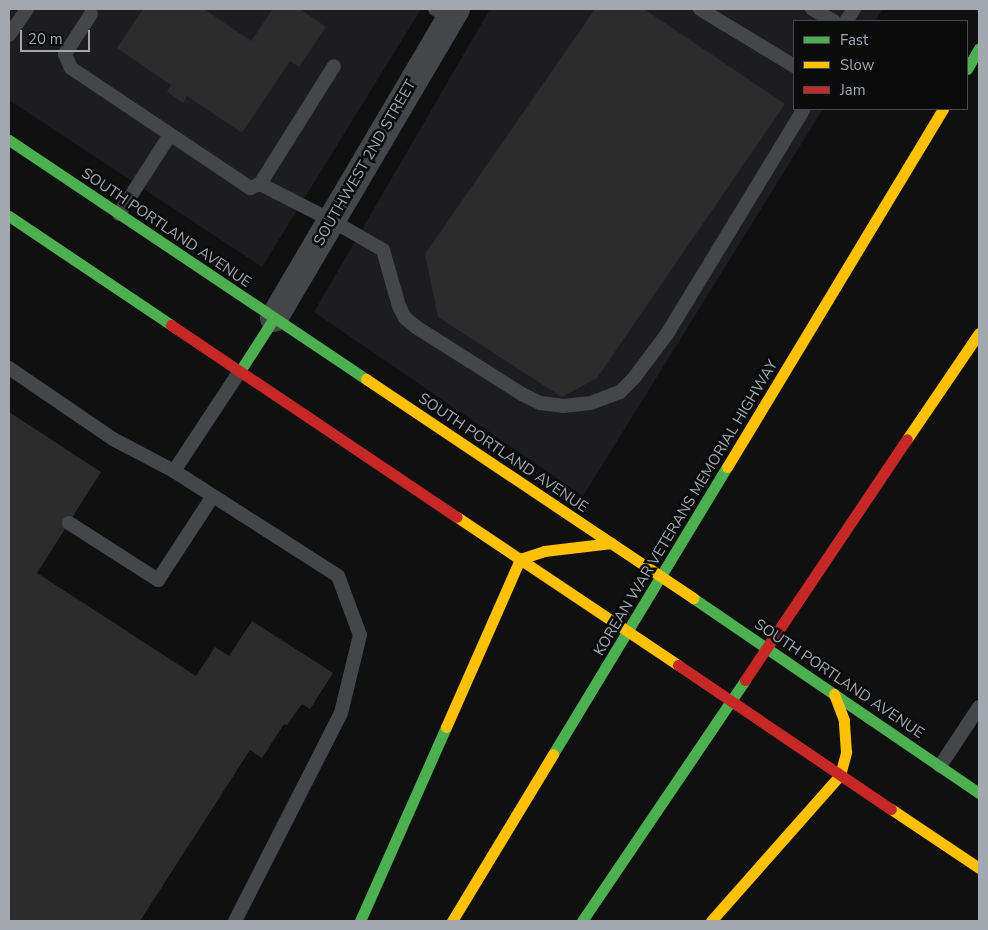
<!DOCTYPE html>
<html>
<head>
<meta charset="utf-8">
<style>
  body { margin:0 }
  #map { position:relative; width:988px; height:930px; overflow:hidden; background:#101011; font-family:"Nunito Sans",sans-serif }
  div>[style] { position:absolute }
  .built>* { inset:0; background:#1d1d1f }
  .building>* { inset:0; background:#2c2c2d }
  .lane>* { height:14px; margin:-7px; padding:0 7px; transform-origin:7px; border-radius:7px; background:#444649 }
  .street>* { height:28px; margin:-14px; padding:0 14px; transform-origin:14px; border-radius:14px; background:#444649 }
  .fast>* { height:11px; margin:-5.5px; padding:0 5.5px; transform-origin:5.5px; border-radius:5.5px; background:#4caf50 }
  .slow>* { height:11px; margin:-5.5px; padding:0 5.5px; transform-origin:5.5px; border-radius:5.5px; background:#ffc107 }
  .jam>* { height:11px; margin:-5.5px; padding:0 5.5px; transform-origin:5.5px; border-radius:5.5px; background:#c62828 }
  span { translate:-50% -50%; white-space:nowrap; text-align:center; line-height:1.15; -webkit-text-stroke:5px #0b0b0c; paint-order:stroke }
  .street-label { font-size:15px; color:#a2a8b0 }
  .frame { position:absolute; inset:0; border:10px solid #a2a8b0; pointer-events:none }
  .legend { position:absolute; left:793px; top:20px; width:175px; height:90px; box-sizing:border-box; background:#0b0b0c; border:1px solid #474a4e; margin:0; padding:6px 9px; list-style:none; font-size:15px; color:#a2a8b0 }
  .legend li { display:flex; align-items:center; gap:10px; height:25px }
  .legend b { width:25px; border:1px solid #474a4e }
  .scale { position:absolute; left:20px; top:30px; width:70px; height:22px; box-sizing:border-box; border:2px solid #a2a8b0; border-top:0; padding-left:6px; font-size:15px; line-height:18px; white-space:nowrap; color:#a2a8b0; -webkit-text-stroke:4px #0b0b0c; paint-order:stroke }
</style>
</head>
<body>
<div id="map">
  <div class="built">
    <i style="clip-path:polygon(9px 9px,421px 9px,262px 267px,9px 100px)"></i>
    <i style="clip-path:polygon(490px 9px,883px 9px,875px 21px,794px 21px,794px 109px,823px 109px,583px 496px,314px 312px)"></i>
  </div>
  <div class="building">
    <i style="clip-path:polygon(143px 9px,204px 9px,251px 41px,273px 9px,300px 9px,326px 27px,299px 67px,290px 61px,242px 133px,187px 96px,183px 103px,167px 92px,171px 85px,117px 48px)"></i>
    <i style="clip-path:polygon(595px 9px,644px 9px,785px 104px,597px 378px,562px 397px,438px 317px,425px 254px)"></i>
    <i style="clip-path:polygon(9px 412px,101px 472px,37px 573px,196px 676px,215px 647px,229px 656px,252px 621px,333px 673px,310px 709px,302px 704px,287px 725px,284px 724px,262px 758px,250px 750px,140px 921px,9px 921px)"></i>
  </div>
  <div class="lane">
    <i style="left:435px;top:9px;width:17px;rotate:31deg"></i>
    <i style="left:700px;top:9px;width:110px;rotate:31.2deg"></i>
    <i style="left:812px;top:9px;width:25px;rotate:29deg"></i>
    <i style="left:91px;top:14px;width:48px;rotate:123deg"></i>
    <i style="left:65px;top:54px;width:15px;rotate:67deg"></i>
    <i style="left:71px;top:68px;width:216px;rotate:33.8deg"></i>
    <i style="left:250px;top:188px;width:11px;rotate:-22deg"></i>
    <i style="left:260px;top:184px;width:139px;rotate:-57.9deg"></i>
    <i style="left:846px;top:21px;width:14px;rotate:-56deg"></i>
    <i style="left:9px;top:35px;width:32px;rotate:-55deg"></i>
    <i style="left:260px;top:184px;width:80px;rotate:26.9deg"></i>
    <i style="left:331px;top:220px;width:60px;rotate:30deg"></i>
    <i style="left:383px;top:250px;width:58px;rotate:74.1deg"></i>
    <i style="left:399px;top:306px;width:13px;rotate:63deg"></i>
    <i style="left:405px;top:318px;width:14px;rotate:39deg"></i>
    <i style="left:416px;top:327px;width:125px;rotate:32.3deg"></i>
    <i style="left:522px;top:394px;width:20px;rotate:27deg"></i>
    <i style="left:540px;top:403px;width:23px;rotate:7deg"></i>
    <i style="left:563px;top:406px;width:28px;rotate:-6deg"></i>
    <i style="left:591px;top:403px;width:31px;rotate:-21deg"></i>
    <i style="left:620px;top:392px;width:20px;rotate:-45deg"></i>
    <i style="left:634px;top:378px;width:55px;rotate:-53.1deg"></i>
    <i style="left:667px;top:334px;width:263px;rotate:-58.7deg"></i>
    <i style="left:119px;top:214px;width:94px;rotate:-57.2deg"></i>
    <i style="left:9px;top:368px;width:126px;rotate:34.3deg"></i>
    <i style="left:113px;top:439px;width:69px;rotate:27.7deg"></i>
    <i style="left:174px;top:471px;width:195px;rotate:32.6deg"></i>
    <i style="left:338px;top:576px;width:63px;rotate:69.6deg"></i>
    <i style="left:360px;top:635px;width:80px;rotate:103.7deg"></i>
    <i style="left:341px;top:713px;width:233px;rotate:117deg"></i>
    <i style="left:174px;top:471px;width:120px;rotate:-56.6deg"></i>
    <i style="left:69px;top:523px;width:106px;rotate:32.6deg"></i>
    <i style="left:158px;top:580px;width:100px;rotate:-56.8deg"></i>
    <i style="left:940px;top:766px;width:71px;rotate:-56.5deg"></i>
  </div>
  <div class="street">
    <i style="left:274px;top:318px;width:359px;rotate:-59.5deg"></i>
  </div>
  <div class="fast">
    <i style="left:967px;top:69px;width:24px;rotate:-60deg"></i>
    <i style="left:9px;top:140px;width:430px;rotate:33.8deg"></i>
    <i style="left:9px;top:216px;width:195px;rotate:33.9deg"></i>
    <i style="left:240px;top:371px;width:63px;rotate:-57.3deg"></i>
    <i style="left:693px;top:598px;width:346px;rotate:34.3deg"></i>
    <i style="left:553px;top:754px;width:336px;rotate:-58.8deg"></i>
    <i style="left:360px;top:921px;width:212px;rotate:-66.1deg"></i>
    <i style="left:582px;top:921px;width:291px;rotate:-55.9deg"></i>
  </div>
  <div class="slow">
    <i style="left:366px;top:379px;width:394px;rotate:33.8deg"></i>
    <i style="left:907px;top:439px;width:128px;rotate:-55.8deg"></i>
    <i style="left:727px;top:467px;width:418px;rotate:-58.9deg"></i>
    <i style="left:457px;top:517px;width:266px;rotate:33.8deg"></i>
    <i style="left:446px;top:727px;width:184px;rotate:-66.2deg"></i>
    <i style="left:520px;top:559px;width:25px;rotate:-18deg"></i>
    <i style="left:544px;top:551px;width:68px;rotate:-6.7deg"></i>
    <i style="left:891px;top:809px;width:106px;rotate:33.8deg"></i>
    <i style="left:452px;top:921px;width:195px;rotate:-58.8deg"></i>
    <i style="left:711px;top:921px;width:195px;rotate:-48.5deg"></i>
    <i style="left:840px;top:775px;width:24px;rotate:-75deg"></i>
    <i style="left:846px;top:752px;width:32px;rotate:-94deg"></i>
    <i style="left:844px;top:720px;width:28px;rotate:-111deg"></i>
  </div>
  <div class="jam">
    <i style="left:171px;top:325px;width:344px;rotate:33.9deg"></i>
    <i style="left:678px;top:665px;width:257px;rotate:34.1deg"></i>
    <i style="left:745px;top:680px;width:290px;rotate:-56.1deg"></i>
  </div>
  <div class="street-label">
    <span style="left:365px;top:163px;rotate:-60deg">SOUTHWEST 2ND STREET</span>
    <span style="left:166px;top:228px;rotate:34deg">SOUTH PORTLAND AVENUE</span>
    <span style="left:503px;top:453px;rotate:34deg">SOUTH PORTLAND AVENUE</span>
    <span style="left:686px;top:508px;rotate:-59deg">KOREAN WAR VETERANS MEMORIAL HIGHWAY</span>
    <span style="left:839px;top:679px;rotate:34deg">SOUTH PORTLAND AVENUE</span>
  </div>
  <div class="frame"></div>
  <ul class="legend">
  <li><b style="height:6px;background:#4caf50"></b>Fast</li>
  <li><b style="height:6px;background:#ffc107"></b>Slow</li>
  <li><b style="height:6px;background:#c62828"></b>Jam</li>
  </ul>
  <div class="scale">20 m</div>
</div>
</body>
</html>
